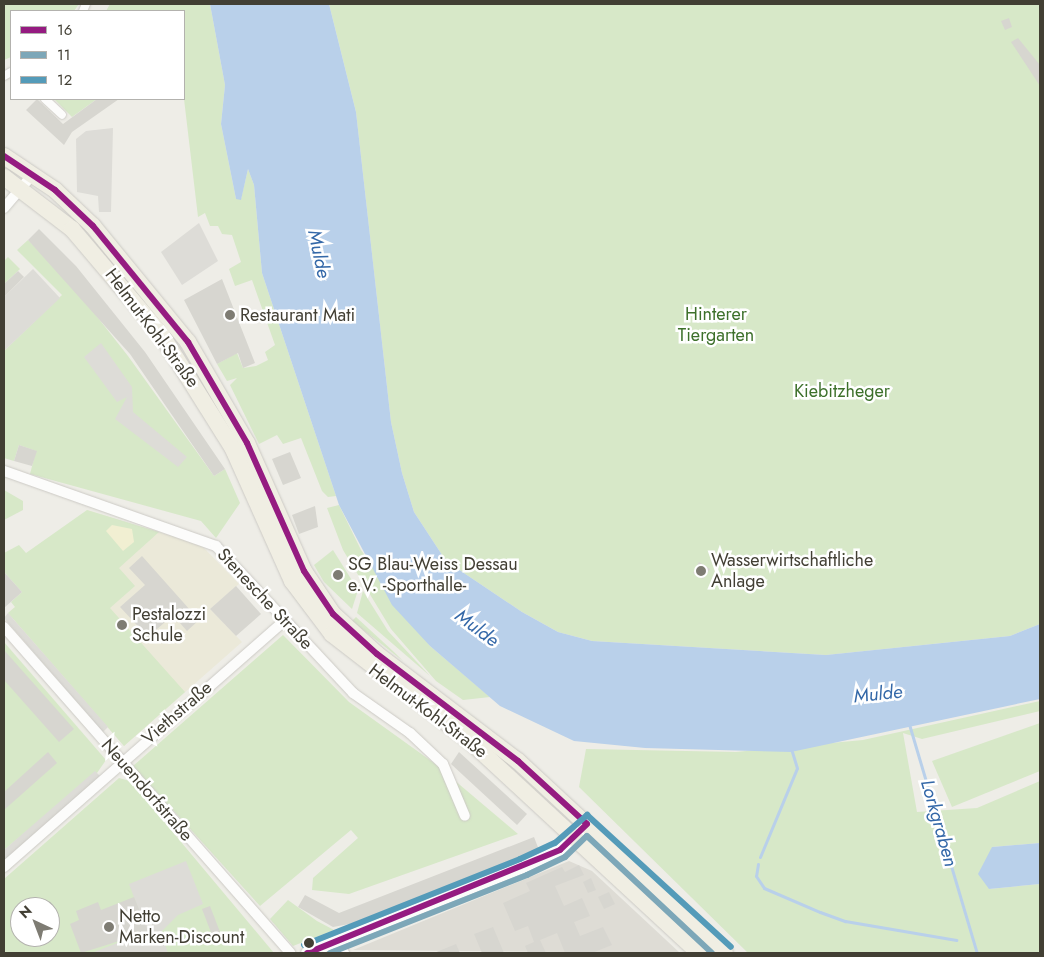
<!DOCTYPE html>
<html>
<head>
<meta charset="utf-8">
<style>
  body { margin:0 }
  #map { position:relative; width:1044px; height:957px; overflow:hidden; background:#eeede7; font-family:Jost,sans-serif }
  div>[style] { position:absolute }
  .industrial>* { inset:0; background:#dedcd5 }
  .education>* { inset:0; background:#ebe9d9 }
  .green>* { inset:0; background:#d7e8c8 }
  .sand>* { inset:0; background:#f1efd2 }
  .parking>* { inset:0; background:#dddcd7 }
  .water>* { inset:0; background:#b9d0ea }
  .stream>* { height:3px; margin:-1.5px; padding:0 1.5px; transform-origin:1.5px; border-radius:1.5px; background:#b9d0ea }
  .building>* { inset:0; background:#d7d6d0 }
  .roads { filter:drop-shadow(0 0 1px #cccac5) drop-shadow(0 0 1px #cccac5) }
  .pedestrian>* { height:8px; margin:-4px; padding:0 4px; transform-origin:4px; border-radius:4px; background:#fcfcfb }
  .minor>* { height:10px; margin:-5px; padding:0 5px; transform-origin:5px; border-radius:5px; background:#fcfcfb }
  .tertiary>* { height:12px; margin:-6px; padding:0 6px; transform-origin:6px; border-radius:6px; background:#fcfcfb }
  .primary>* { height:16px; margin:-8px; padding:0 8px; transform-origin:8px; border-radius:8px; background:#f0eee3 }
  .bus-1>* { height:6px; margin:-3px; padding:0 3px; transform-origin:3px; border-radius:3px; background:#951b81 }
  .bus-2>* { height:6px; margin:-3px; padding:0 3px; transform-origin:3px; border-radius:3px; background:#7da7b8 }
  .bus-3>* { height:6px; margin:-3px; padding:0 3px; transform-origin:3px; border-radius:3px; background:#549bb9 }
  .dots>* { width:14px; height:14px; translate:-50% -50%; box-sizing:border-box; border:2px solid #fff; border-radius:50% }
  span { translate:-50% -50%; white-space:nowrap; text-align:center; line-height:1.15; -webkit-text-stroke:5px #fff; paint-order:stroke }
  .poi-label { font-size:18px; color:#423f34 }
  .left { translate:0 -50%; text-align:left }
  .park-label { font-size:18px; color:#3d702b }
  .street-label { font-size:18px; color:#423f34 }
  .water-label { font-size:19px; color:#3468a8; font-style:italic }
  .frame { position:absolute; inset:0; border:5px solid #423f34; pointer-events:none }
  .legend { position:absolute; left:10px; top:10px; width:175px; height:90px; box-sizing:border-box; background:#fff; border:1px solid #b3b2ae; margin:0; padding:6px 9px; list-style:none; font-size:15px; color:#423f34 }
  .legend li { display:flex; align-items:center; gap:10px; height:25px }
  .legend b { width:25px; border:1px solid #b3b2ae }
  .north { position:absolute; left:10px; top:897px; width:50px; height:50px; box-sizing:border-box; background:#fff; border:1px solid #b3b2ae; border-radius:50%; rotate:317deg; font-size:14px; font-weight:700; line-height:20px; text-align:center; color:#423f34 }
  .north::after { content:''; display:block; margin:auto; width:18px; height:22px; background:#7e7c73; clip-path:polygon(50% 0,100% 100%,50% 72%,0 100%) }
</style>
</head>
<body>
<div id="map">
  <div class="industrial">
    <i style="clip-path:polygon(569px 861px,592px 871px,680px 953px,353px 950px)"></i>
  </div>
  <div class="education">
    <i style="clip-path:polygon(87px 510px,201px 545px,239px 584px,210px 609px,242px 642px,124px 746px,8px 613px,48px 578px)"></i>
  </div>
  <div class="green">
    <i style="clip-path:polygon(4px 4px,79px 4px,74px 11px,11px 11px,11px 57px,4px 60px)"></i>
    <i style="clip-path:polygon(110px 4px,210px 4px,225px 85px,221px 124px,236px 199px,241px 199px,248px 169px,254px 185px,262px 273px,336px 496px,328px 497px,322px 491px,301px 438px,283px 444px,277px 435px,259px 444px,230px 385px,237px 378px,227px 381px,217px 364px,237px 353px,243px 368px,256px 366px,268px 360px,265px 352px,275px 345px,252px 280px,235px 286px,229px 269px,241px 262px,232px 235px,222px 234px,218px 226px,210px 226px,205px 213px,198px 217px,184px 99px,184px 11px,106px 11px)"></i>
    <i style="clip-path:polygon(329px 4px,1040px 4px,1040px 624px,1010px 636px,826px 655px,592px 641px,558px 632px,522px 612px,446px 561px,414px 512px,402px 473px,391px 422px,356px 112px)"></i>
    <i style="clip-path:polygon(54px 99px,97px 99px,72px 117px)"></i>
    <i style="clip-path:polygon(28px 240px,65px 276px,128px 356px,214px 476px,225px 469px,240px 503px,216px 538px,201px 521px,30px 474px,36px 451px,19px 445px,14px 461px,4px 458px,4px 351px,62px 295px,17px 250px)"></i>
    <i style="clip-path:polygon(8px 257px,20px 269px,4px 284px,4px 261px)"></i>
    <i style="clip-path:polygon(4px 490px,23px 501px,23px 510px,4px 520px)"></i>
    <i style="clip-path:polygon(339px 505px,361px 550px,430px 646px,490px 697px,463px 700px,436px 681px,391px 629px,343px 550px,327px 508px)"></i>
    <i style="clip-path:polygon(87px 510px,159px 532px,119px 568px,135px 586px,110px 608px,185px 692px,124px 746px,8px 613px,15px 607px,11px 602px,22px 592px,4px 572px,4px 553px,19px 545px,26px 553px)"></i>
    <i style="clip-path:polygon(333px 550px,358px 590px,352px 609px,324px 582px,314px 565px)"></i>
    <i style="clip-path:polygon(363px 591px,388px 631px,430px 676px,357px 613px)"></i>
    <i style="clip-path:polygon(356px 617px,394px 652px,403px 661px,352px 621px)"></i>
    <i style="clip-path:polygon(283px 635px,349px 702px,434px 763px,518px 834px,349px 894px,312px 890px,313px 878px,358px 838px,351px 830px,260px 906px,133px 766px)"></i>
    <i style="clip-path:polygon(4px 642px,106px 760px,97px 773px,4px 850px)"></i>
    <i style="clip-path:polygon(1040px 701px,1040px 711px,922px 739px,903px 733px,917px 812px,977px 808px,1040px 781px,1040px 843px,992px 847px,989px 889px,1040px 884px,1040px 953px,748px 953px,579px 787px,586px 749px,736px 752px,863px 740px)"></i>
    <i style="clip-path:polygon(1040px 723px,1040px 771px,952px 807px,932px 761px)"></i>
    <i style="clip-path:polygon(evenodd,119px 778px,130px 781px,274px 953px,4px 953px,4px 879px,119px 778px,20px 907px,50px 907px,50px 937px,20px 937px,20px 907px)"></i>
    <i style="clip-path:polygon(288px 900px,317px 921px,334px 930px,293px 946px,270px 919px)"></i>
  </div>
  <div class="sand">
    <i style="clip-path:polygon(112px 525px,132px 529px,134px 542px,123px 551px,106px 531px)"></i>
  </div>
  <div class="parking">
    <i style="clip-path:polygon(113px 128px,111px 212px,99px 212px,98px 196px,77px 192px,76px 139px,86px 131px)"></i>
    <i style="clip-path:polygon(199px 223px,218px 261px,182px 285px,161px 252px)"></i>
    <i style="clip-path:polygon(33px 269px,60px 298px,4px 351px,4px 297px)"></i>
    <i style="clip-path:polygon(101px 343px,132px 387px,133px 412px,187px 457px,178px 467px,115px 419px,127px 397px,117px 402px,84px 357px)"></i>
    <i style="clip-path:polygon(8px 613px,108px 727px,103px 732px,4px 618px)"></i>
    <i style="clip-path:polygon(95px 771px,100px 776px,4px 861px,4px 850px)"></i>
    <i style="clip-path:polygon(186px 861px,203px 904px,178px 915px,161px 932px,168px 953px,92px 953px,132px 937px,136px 945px,150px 939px,129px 884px)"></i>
  </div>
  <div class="water">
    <i style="clip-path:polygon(210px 4px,329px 4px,356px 112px,391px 422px,402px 473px,414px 512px,446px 561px,522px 612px,558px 632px,592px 641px,826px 655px,1010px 636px,1040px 624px,1040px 699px,791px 752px,645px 748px,574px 741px,500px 706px,430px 646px,392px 605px,339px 505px,262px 273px,254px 185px,248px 169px,241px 200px,236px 199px,221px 124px,225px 85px)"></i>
    <i style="clip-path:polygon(1040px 843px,1040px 884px,989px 889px,978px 874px,992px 847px)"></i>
  </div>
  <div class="stream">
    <i style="left:909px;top:724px;width:239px;rotate:73.5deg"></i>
    <i style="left:760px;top:857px;width:96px;rotate:-67.4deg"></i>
    <i style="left:797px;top:768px;width:17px;rotate:-107deg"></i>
    <i style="left:758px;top:864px;width:12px;rotate:99deg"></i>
    <i style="left:756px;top:876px;width:14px;rotate:56deg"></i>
    <i style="left:764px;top:888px;width:61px;rotate:23.2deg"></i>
    <i style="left:820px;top:912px;width:27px;rotate:20deg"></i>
    <i style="left:845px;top:921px;width:113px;rotate:9.7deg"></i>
  </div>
  <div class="building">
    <i style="clip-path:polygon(1009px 18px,1012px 27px,1005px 30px,1001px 21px)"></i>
    <i style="clip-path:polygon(1018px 38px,1040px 65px,1040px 86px,1011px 42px)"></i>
    <i style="clip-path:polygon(37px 99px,63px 124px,97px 99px,119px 99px,72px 132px,64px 145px,26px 110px)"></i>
    <i style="clip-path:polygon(39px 229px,76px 266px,145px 352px,225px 469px,214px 476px,130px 354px,28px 240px)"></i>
    <i style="clip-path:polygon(18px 271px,24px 277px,4px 297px,4px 284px)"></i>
    <i style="clip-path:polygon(222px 279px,255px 363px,243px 368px,238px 353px,217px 364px,184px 300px)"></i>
    <i style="clip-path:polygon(19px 445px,37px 451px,32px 466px,14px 461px)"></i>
    <i style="clip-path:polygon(290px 452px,301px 478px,283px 485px,272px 459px)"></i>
    <i style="clip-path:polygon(315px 506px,318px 527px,299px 534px,292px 515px)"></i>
    <i style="clip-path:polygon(142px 556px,199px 620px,187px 631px,173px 615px,148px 637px,120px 607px,145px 585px,129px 568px)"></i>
    <i style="clip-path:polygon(699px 562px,710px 569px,703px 579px,693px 573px)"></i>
    <i style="clip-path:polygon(4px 572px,22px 592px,4px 608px)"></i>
    <i style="clip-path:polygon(236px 586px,261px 614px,236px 636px,210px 609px)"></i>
    <i style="clip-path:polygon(4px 650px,74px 729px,59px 742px,4px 680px)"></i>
    <i style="clip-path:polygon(48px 752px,57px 763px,4px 810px,4px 792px)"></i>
    <i style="clip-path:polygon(459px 752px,527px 814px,517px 825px,451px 764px)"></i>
    <i style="clip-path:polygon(534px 837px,539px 850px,355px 923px,333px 927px,298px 907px,305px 895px,339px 913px)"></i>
    <i style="clip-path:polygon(579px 865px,584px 875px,555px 886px,564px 906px,582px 898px,590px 916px,574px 922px,580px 936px,603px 927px,612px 945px,592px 953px,565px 953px,557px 933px,540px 940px,546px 953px,528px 953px,525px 946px,534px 942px,528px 926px,515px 931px,503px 903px,530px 891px,526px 883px,562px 867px,565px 872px)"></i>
    <i style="clip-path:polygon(591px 878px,596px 890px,588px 893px,583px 882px)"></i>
    <i style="clip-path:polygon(609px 892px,615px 904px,604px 909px,598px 897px)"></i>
    <i style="clip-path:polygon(134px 897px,151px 939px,136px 945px,132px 937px,81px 953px,70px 924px,79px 920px,76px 911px,98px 902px,101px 910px)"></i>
    <i style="clip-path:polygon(210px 906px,220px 932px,212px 935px,202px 909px)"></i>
    <i style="clip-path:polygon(493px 927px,504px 953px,482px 953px,474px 934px)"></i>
    <i style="clip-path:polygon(456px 944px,460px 953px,434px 953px)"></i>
  </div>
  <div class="roads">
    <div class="pedestrian">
      <i style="left:83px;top:11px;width:8px;rotate:-67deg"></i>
      <i style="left:4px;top:76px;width:8px;rotate:-30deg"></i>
      <i style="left:45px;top:99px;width:23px;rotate:43deg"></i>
    </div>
    <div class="minor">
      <i style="left:4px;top:208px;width:45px;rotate:-49.5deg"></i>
      <i style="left:4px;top:471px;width:225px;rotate:19.5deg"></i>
      <i style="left:216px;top:546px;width:201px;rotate:47deg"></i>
      <i style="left:353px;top:693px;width:70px;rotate:35.1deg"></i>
      <i style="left:410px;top:733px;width:45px;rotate:43.2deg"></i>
      <i style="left:443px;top:764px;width:56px;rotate:67.1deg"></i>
      <i style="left:4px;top:627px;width:434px;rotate:48.7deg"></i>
      <i style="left:4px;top:867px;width:374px;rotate:-41.3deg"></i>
      <i style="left:338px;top:942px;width:13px;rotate:61deg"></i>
    </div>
    <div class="tertiary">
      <i style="left:307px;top:953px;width:232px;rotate:-21.7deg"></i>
      <i style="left:523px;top:867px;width:41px;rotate:-24.7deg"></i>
      <i style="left:560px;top:850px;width:26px;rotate:-43deg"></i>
    </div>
    <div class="primary">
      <i style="left:4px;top:156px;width:61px;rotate:33.7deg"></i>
      <i style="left:55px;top:190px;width:52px;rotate:43.5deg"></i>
      <i style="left:93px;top:226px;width:150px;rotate:50.7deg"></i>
      <i style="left:188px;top:342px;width:117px;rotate:59.7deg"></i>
      <i style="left:247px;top:443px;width:140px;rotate:66deg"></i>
      <i style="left:304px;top:571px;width:52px;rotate:56deg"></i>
      <i style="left:333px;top:614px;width:59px;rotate:42.3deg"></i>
      <i style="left:377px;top:654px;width:177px;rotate:37.2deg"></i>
      <i style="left:518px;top:761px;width:282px;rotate:42.8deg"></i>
      <i style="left:4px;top:177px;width:86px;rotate:37.4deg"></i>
      <i style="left:72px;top:229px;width:138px;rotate:49.7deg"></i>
      <i style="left:161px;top:334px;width:136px;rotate:57.9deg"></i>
      <i style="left:233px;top:449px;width:145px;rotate:65.9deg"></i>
      <i style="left:292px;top:581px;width:66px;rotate:53deg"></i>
      <i style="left:332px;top:634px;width:176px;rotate:37.8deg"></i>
      <i style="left:471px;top:742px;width:311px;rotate:42.8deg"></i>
    </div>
  </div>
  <div class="bus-1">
    <i style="left:4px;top:156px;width:61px;rotate:33.7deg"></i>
    <i style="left:55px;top:190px;width:52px;rotate:43.5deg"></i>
    <i style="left:93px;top:226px;width:150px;rotate:50.7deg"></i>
    <i style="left:188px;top:342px;width:117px;rotate:59.7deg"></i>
    <i style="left:247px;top:443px;width:140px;rotate:66deg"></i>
    <i style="left:304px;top:571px;width:52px;rotate:56deg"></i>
    <i style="left:333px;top:614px;width:59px;rotate:42.3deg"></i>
    <i style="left:377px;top:654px;width:177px;rotate:37.2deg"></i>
    <i style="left:518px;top:761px;width:93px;rotate:42.4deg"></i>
    <i style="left:587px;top:824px;width:37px;rotate:136deg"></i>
    <i style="left:560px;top:850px;width:273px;rotate:157.8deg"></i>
  </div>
  <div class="bus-2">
    <i style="left:330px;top:953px;width:212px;rotate:-21.6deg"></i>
    <i style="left:527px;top:875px;width:42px;rotate:-25.3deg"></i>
    <i style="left:565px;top:857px;width:30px;rotate:-44deg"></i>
    <i style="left:587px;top:836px;width:171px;rotate:43.1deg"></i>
  </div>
  <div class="bus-3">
    <i style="left:304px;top:945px;width:232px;rotate:-21.7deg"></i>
    <i style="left:520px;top:859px;width:38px;rotate:-25deg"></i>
    <i style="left:555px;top:843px;width:43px;rotate:-41.2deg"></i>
    <i style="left:587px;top:815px;width:195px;rotate:42.5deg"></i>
  </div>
  <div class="dots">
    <i style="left:230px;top:315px;background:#7e7c73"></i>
    <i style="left:701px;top:571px;background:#7e7c73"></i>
    <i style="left:338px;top:575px;background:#7e7c73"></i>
    <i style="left:122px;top:625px;background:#7e7c73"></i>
    <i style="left:109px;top:927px;background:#7e7c73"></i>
    <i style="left:309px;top:943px;background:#423f34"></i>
  </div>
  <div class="poi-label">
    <span class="left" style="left:240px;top:315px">Restaurant Mati</span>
    <span class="left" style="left:711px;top:571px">Wasserwirtschaftliche<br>Anlage</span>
    <span class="left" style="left:348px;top:575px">SG Blau-Weiss Dessau<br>e.V. -Sporthalle-</span>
    <span class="left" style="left:132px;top:625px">Pestalozzi<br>Schule</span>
    <span class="left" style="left:119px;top:927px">Netto<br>Marken-Discount</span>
  </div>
  <div class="park-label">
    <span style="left:716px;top:325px">Hinterer<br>Tiergarten</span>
    <span style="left:842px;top:391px">Kiebitzheger</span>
  </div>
  <div class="street-label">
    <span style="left:152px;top:328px;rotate:53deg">Helmut-Kohl-Straße</span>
    <span style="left:265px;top:599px;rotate:47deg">Stenesche Straße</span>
    <span style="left:428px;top:711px;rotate:37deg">Helmut-Kohl-Straße</span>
    <span style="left:177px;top:713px;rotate:-41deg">Viethstraße</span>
    <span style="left:147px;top:790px;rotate:49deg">Neuendorfstraße</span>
  </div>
  <div class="water-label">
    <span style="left:319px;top:254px;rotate:78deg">Mulde</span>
    <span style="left:477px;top:628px;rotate:37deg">Mulde</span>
    <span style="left:878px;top:694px;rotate:-6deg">Mulde</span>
    <span style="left:939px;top:823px;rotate:74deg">Lorkgraben</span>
  </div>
  <div class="frame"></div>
  <ul class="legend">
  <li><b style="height:6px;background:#951b81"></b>16</li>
  <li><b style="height:6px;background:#7da7b8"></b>11</li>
  <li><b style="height:6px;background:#549bb9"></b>12</li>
  </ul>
  <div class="north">N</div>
</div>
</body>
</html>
